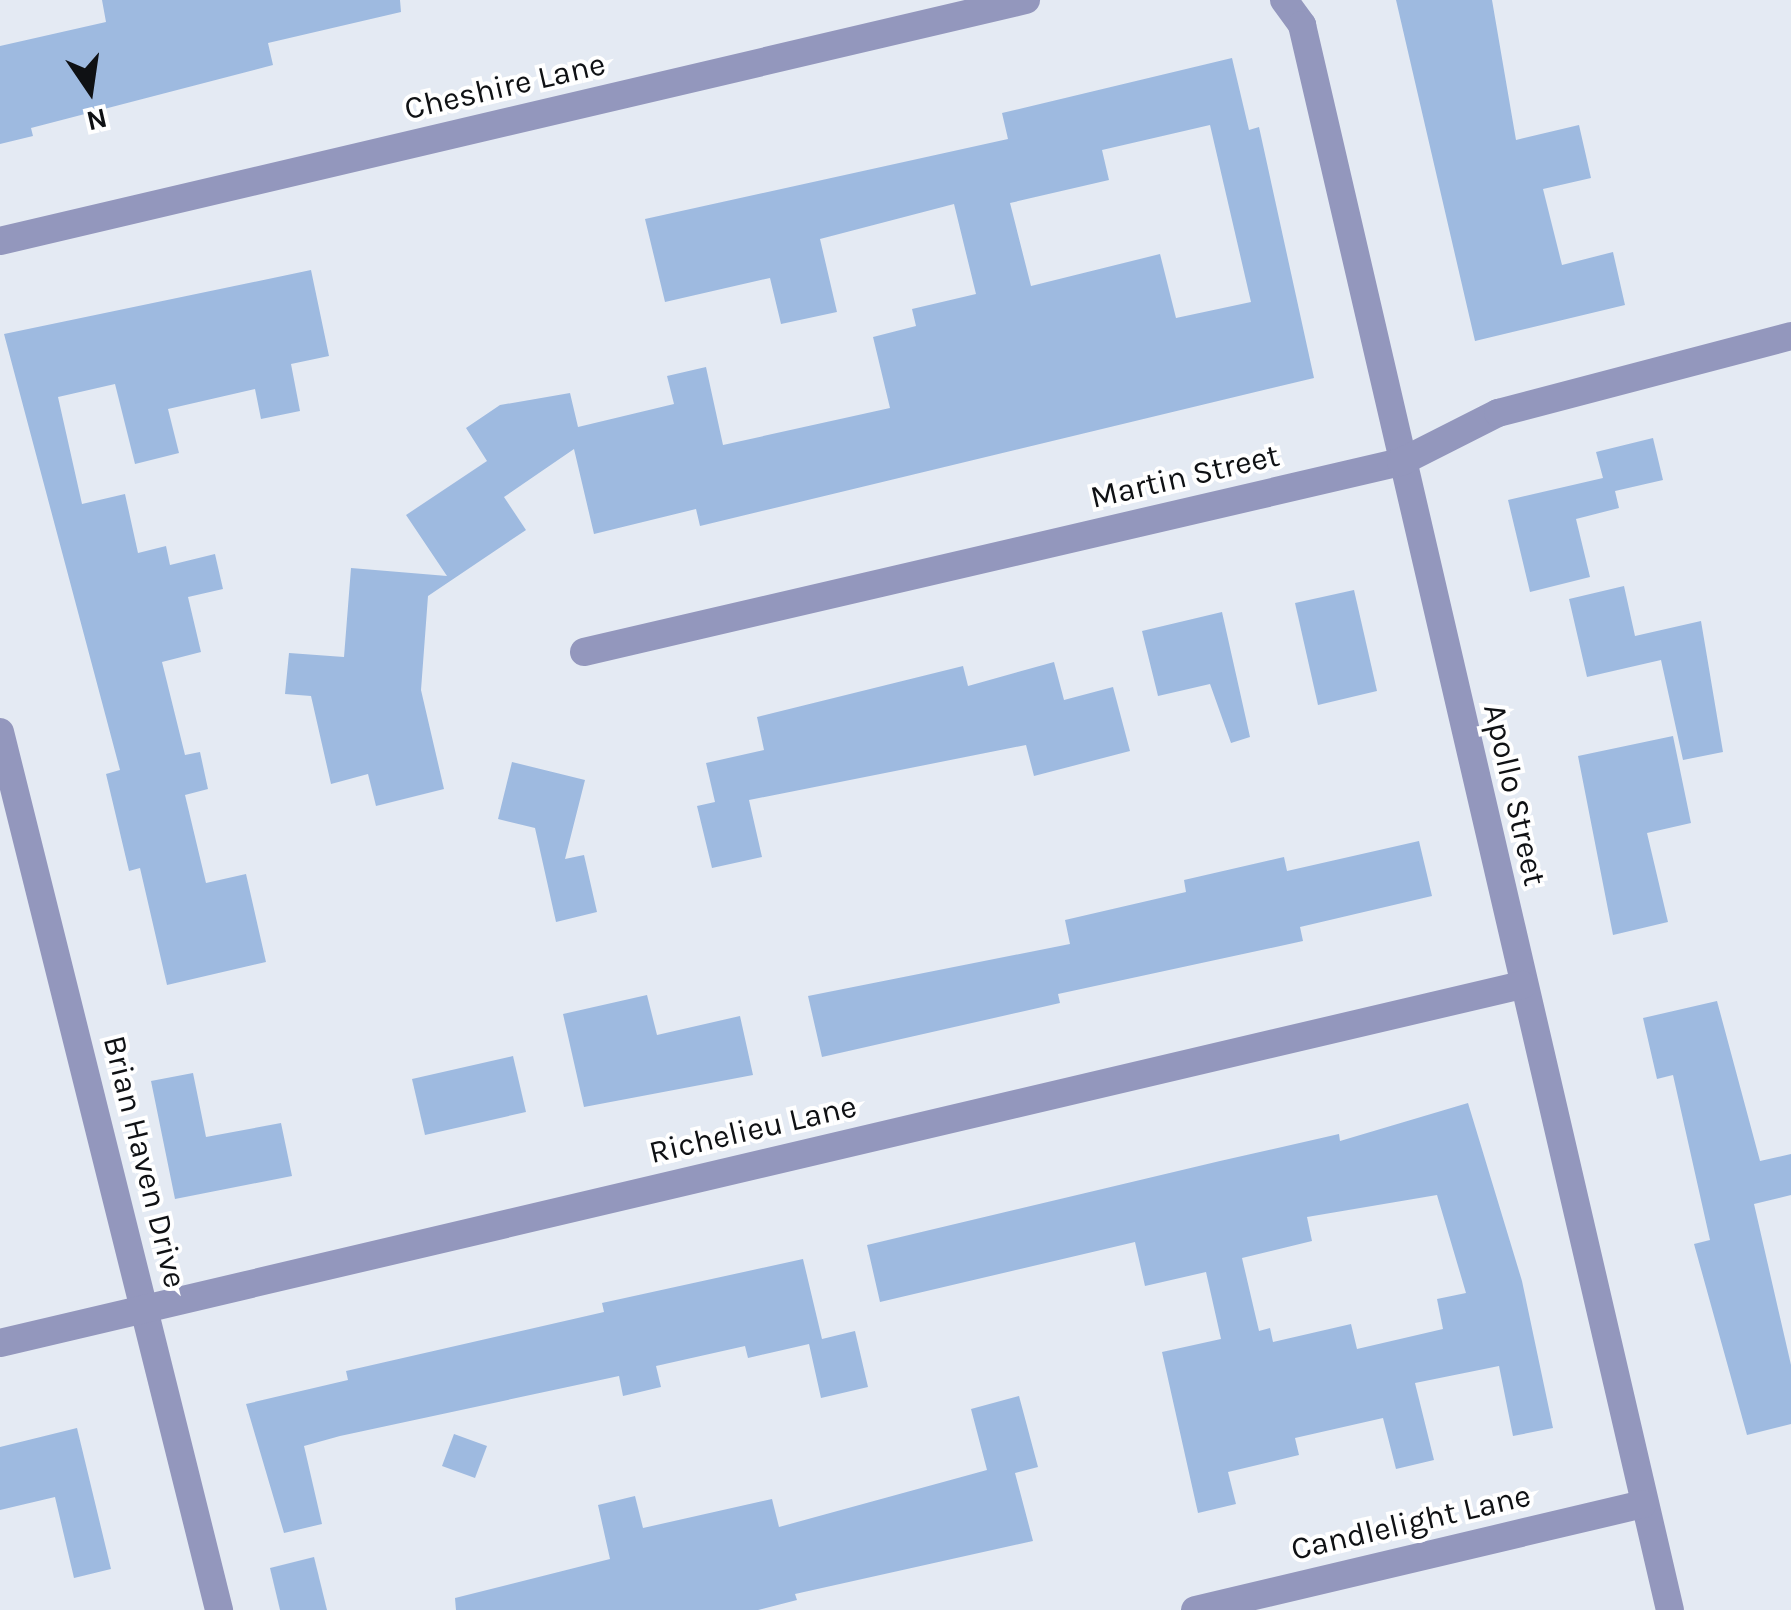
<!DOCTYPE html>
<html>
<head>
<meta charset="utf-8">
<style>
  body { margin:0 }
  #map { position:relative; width:1791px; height:1610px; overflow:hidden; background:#e4eaf3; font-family:Karla,sans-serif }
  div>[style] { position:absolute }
  .building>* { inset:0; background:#9ebae0 }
  .minor>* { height:28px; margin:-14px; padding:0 14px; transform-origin:14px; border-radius:14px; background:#9397bd }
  span { translate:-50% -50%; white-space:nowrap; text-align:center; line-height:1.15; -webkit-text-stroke:8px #fff; paint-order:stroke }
  .street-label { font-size:32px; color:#0f1114 }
  .north { position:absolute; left:40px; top:40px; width:100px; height:100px; -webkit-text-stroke:8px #fff; paint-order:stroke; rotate:167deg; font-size:28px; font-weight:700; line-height:40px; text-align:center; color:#0f1114 }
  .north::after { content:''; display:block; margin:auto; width:35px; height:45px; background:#0f1114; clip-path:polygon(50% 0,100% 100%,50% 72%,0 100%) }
</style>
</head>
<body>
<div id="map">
  <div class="building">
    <i style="clip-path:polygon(102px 0,400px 0,401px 12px,268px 43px,273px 65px,31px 128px,33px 136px,0 144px,0 46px,106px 22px)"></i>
    <i style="clip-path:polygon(1396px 0,1492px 0,1516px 140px,1579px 125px,1591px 178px,1543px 189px,1562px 265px,1613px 252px,1625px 305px,1475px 341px)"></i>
    <i style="clip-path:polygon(evenodd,1232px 58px,1249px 130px,1259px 127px,1314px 378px,700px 526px,696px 509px,594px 534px,574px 449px,504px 497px,526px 530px,428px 596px,421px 690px,444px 789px,376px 806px,368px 774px,331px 784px,311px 696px,285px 694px,289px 653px,344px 657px,351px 568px,447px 576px,406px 515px,487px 461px,466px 428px,500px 405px,570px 393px,578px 427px,674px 404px,667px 376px,706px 367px,723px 445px,890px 408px,873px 337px,916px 326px,912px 309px,976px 294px,954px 204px,820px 239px,837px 312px,781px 324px,770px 278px,665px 302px,645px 219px,1008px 139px,1002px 113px,1232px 58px,1210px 125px,1251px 302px,1176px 318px,1160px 254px,1031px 286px,1010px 203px,1109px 180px,1102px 150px,1210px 125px)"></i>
    <i style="clip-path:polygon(311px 270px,329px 356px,291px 364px,300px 411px,261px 419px,255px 389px,168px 409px,179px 453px,135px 464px,115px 384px,58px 397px,82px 504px,125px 494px,138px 553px,166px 546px,170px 565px,215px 554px,223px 589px,188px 597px,201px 652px,162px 662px,185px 755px,200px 752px,208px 789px,185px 795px,206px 883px,246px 874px,266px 962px,167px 985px,140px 868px,129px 871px,106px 774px,120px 770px,4px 334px)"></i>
    <i style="clip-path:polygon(1653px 438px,1663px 480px,1615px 491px,1619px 508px,1576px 519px,1590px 577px,1530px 592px,1508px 500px,1603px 478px,1596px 452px)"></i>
    <i style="clip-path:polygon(1624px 586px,1635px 636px,1701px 621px,1723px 752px,1683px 760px,1661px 660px,1587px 677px,1569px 599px)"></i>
    <i style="clip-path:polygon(1354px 590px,1377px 691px,1318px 705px,1295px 603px)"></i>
    <i style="clip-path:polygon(1222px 612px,1250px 737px,1231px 743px,1210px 684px,1158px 696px,1142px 631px)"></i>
    <i style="clip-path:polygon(1054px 662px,1064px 700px,1113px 687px,1130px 751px,1034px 776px,1026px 745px,749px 800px,762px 857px,712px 868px,697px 806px,715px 802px,706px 763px,764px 750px,757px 717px,963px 666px,968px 686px)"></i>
    <i style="clip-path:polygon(1673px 736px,1691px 823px,1647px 833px,1668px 922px,1613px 935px,1578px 756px)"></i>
    <i style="clip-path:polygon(512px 762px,585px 780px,565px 859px,584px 855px,597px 912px,556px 922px,535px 828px,498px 819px)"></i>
    <i style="clip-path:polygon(1419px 841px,1432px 896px,1300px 927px,1303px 941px,1058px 994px,1060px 1003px,822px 1057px,808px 996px,1070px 944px,1065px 920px,1186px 892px,1184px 880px,1284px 857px,1287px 871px)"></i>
    <i style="clip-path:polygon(647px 995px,657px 1035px,740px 1016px,753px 1075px,584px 1107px,563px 1014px)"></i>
    <i style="clip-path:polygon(1717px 1001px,1760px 1161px,1791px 1154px,1791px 1195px,1754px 1204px,1791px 1365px,1791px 1424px,1747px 1435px,1694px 1244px,1710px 1240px,1673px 1075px,1657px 1079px,1643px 1018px)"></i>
    <i style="clip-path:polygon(513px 1056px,526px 1112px,425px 1135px,412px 1079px)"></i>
    <i style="clip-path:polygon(193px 1073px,206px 1137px,281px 1123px,292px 1176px,175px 1199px,151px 1081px)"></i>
    <i style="clip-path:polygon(evenodd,1468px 1103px,1522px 1281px,1553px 1428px,1513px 1436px,1499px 1366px,1415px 1383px,1434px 1460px,1396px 1469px,1383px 1418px,1295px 1438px,1299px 1455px,1228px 1472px,1236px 1504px,1198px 1513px,1162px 1352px,1221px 1339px,1206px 1272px,1145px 1286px,1135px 1242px,880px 1302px,867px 1245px,1220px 1161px,1339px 1134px,1340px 1141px,1468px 1103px,1437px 1195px,1466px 1293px,1437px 1299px,1443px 1329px,1357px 1349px,1351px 1324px,1273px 1342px,1270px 1328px,1259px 1331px,1242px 1258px,1312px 1241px,1307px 1217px,1437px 1195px)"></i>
    <i style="clip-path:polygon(803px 1259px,822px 1339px,855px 1331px,868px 1387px,821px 1398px,809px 1344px,748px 1358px,745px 1346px,656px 1366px,661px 1387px,623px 1396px,619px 1376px,340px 1436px,304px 1446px,322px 1524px,284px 1533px,246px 1404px,348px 1380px,346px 1371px,604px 1312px,602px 1303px)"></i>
    <i style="clip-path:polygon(1019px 1396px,1038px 1467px,1015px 1473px,1033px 1541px,795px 1594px,797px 1600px,758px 1610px,456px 1610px,455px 1598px,610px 1559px,598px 1505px,635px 1496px,643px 1528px,772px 1499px,779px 1527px,987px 1470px,971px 1409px)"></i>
    <i style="clip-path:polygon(77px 1428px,111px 1569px,74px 1578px,55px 1497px,0 1510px,0 1447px)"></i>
    <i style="clip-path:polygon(454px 1434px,487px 1446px,475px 1478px,442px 1466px)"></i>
    <i style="clip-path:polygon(314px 1557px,327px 1610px,280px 1610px,270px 1568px)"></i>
  </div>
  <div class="minor">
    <i style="left:1284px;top:0;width:31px;rotate:54deg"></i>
    <i style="left:1302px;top:25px;width:1627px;rotate:76.93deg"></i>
    <i style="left:0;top:241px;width:1054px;rotate:-13.22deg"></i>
    <i style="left:584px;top:652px;width:839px;rotate:-13.09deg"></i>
    <i style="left:1401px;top:462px;width:109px;rotate:-26.8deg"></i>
    <i style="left:1498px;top:413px;width:303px;rotate:-14.7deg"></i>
    <i style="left:0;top:732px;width:905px;rotate:75.99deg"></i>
    <i style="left:0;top:1343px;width:1564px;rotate:-13.24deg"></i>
    <i style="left:1195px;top:1610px;width:460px;rotate:-13.3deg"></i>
  </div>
  <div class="street-label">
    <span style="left:505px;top:87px;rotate:-13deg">Cheshire Lane</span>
    <span style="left:1185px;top:477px;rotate:-13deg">Martin Street</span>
    <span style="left:1514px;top:795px;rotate:77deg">Apollo Street</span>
    <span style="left:753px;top:1130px;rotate:-13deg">Richelieu Lane</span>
    <span style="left:144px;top:1162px;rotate:76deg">Brian Haven Drive</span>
    <span style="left:1411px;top:1523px;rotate:-13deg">Candlelight Lane</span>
  </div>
  <div class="north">N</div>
</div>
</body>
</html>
